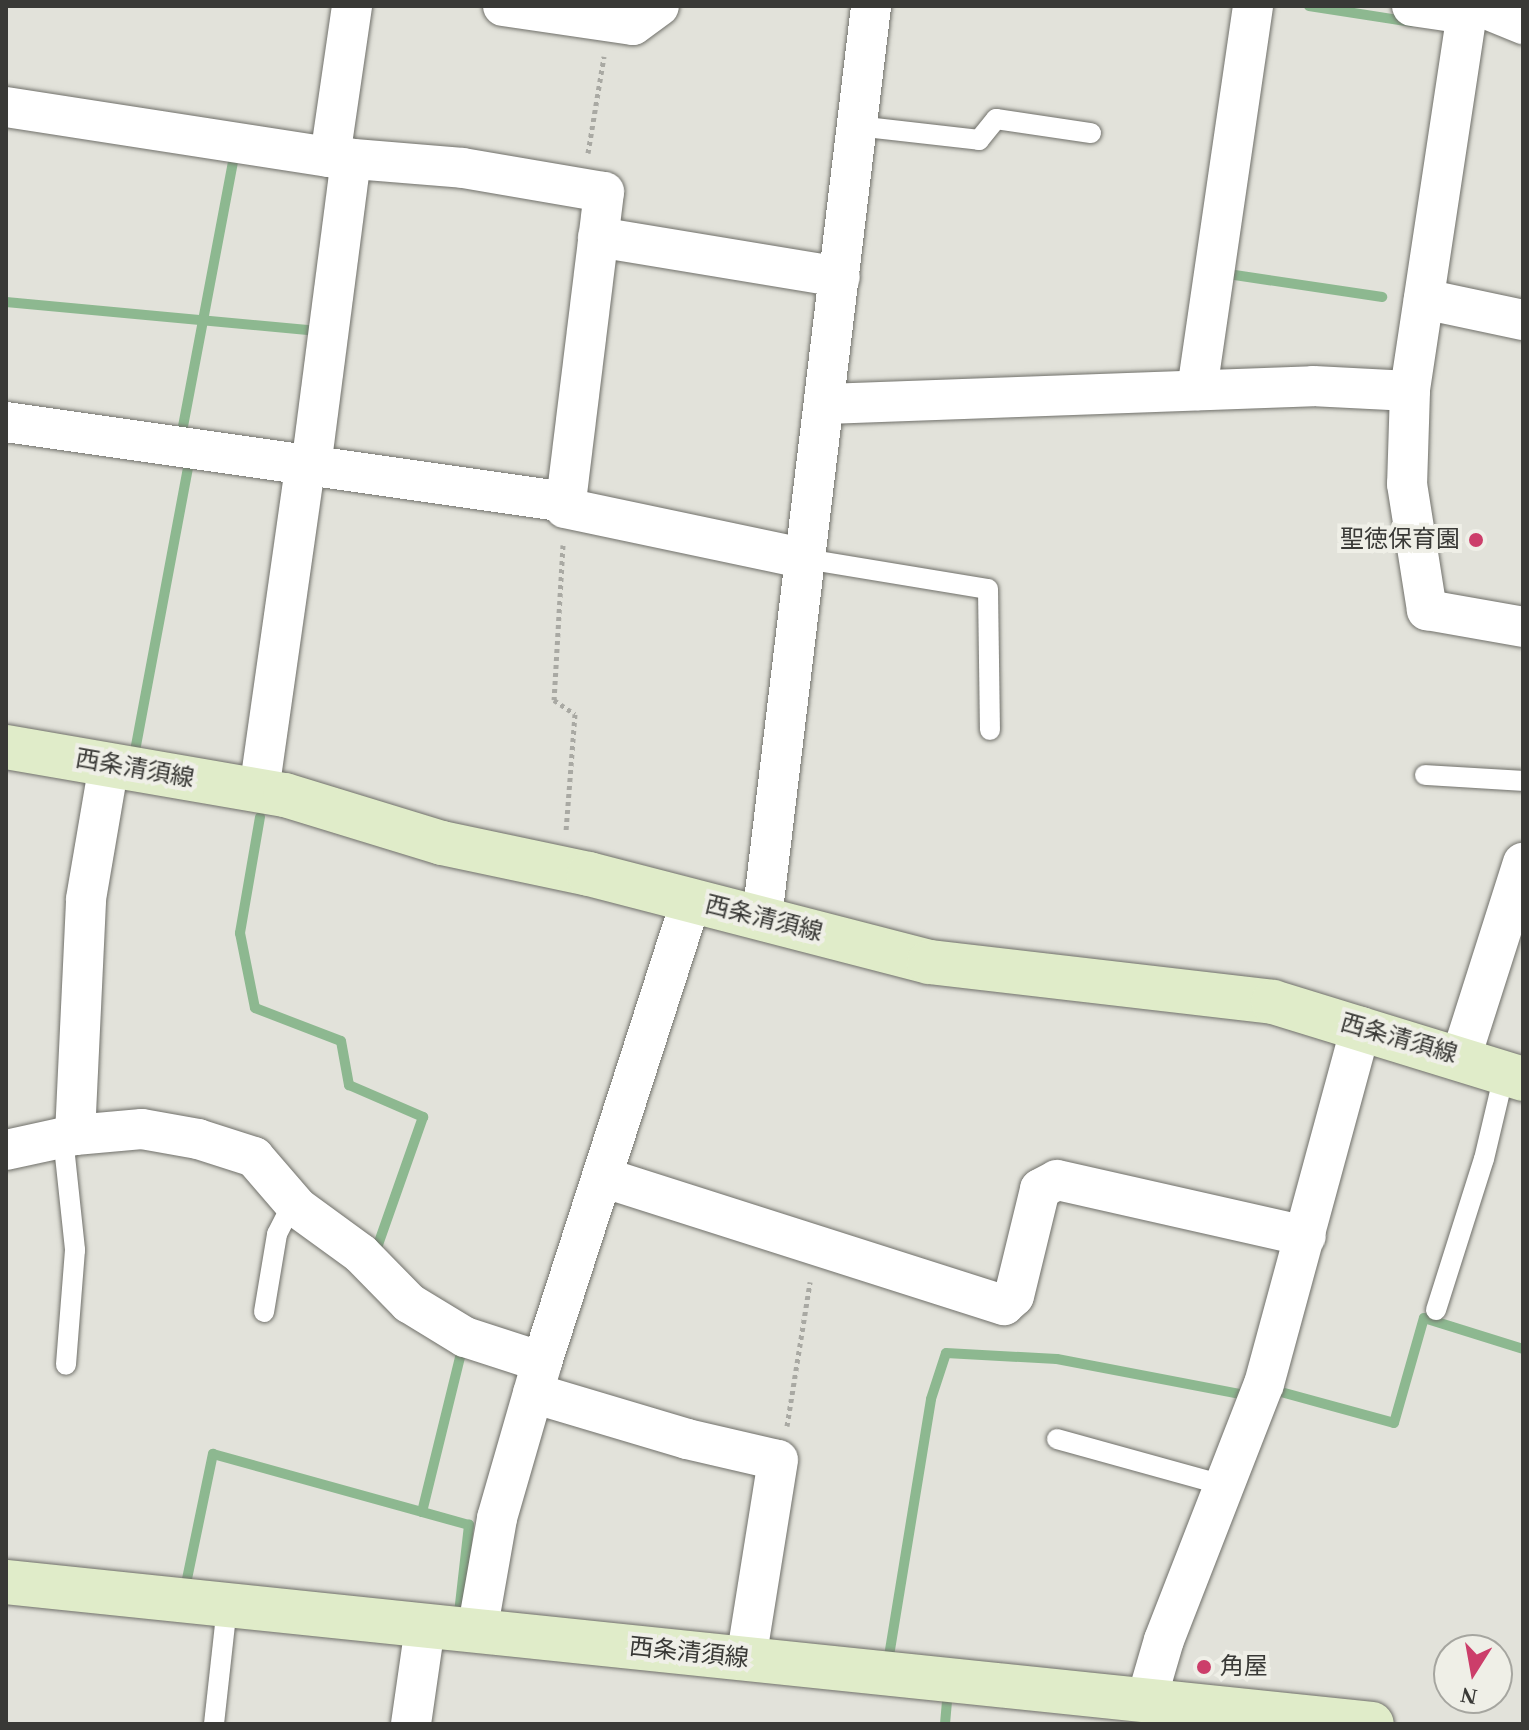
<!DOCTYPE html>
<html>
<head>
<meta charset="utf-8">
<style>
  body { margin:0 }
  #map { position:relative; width:1529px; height:1730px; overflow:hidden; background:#e2e2da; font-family:"Times New Roman","Noto Sans JP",serif }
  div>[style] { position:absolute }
  .stream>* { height:10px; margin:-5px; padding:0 5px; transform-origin:5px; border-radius:5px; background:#8db890 }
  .path>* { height:5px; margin-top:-2.5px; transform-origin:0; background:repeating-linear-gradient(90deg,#a9a9a3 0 4px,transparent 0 8px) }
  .roads { filter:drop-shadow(0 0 2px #70706a) drop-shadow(0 0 2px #70706a) }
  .lane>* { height:20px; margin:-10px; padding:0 10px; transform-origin:10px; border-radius:10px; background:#fff }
  .street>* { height:40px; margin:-20px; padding:0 20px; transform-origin:20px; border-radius:20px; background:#fff }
  .secondary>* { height:44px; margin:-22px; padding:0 22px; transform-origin:22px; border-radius:22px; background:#e0ecc9 }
  .dots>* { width:22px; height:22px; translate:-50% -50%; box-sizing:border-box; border:4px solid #efefe7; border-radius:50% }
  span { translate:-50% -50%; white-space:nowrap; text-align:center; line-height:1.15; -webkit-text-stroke:8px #efefe7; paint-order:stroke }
  .poi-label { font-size:24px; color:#393936 }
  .right { translate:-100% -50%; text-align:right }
  .left { translate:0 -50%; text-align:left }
  .street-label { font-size:24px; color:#393936 }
  .frame { position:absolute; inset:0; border:8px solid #393936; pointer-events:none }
  .north { position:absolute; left:1433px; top:1634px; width:80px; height:80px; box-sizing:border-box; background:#efefe7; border:2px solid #a6a6a0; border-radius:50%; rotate:191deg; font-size:22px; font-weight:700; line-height:32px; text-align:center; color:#393936 }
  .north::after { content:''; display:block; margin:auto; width:28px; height:36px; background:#cc3e6a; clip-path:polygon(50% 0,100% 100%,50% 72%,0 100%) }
</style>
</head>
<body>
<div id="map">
  <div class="stream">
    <i style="left:1309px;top:6px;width:103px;rotate:8.9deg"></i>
    <i style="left:1228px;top:267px;width:7px;rotate:90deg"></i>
    <i style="left:1228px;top:274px;width:156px;rotate:8.5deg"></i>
    <i style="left:6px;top:302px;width:311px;rotate:5.3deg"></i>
    <i style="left:181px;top:437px;width:286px;rotate:-79.3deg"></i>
    <i style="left:135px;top:751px;width:293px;rotate:-79.4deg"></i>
    <i style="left:260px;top:817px;width:118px;rotate:99.8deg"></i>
    <i style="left:240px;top:933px;width:76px;rotate:78.7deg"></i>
    <i style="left:255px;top:1008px;width:92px;rotate:21deg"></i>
    <i style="left:341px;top:1041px;width:45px;rotate:79.7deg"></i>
    <i style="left:349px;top:1085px;width:81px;rotate:23.4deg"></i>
    <i style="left:423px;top:1117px;width:144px;rotate:109.4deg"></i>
    <i style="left:1281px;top:1392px;width:117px;rotate:15.3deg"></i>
    <i style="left:1394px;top:1423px;width:109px;rotate:-74.1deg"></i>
    <i style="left:1424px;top:1318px;width:104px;rotate:17.4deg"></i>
    <i style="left:187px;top:1579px;width:128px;rotate:-78.3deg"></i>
    <i style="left:213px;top:1454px;width:217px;rotate:15.5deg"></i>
    <i style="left:459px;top:1613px;width:89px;rotate:-83.5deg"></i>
    <i style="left:469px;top:1525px;width:49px;rotate:-164.5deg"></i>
    <i style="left:422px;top:1512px;width:168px;rotate:-76.2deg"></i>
    <i style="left:889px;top:1656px;width:260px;rotate:-80.7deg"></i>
    <i style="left:931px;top:1399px;width:48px;rotate:-71.9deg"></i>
    <i style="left:946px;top:1353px;width:111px;rotate:3.1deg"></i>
    <i style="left:1057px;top:1359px;width:191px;rotate:10.8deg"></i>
    <i style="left:945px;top:1724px;width:22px;rotate:-85deg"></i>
  </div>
  <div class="path">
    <i style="left:588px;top:153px;width:98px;rotate:-80.6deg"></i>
    <i style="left:563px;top:545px;width:155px;rotate:93.3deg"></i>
    <i style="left:554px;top:700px;width:25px;rotate:34deg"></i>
    <i style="left:575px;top:714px;width:118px;rotate:94.4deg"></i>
    <i style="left:787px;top:1426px;width:146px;rotate:-80.9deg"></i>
  </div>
  <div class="roads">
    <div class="lane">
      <i style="left:857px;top:126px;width:123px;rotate:6.5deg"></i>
      <i style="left:979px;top:140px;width:27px;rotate:-51deg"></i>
      <i style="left:996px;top:119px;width:96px;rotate:8.4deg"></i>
      <i style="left:806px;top:559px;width:184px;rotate:9.4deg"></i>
      <i style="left:988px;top:589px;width:141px;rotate:89.2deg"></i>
      <i style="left:1425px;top:775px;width:98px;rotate:3.5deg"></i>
      <i style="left:63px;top:1137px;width:114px;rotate:83.9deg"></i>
      <i style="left:75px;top:1250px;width:115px;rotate:94.5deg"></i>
      <i style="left:1436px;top:1310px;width:158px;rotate:-72.4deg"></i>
      <i style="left:1484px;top:1159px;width:91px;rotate:-76.7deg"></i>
      <i style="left:264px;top:1312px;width:79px;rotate:-80.5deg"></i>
      <i style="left:277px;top:1234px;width:36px;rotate:-63deg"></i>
      <i style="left:1057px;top:1439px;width:175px;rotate:15.5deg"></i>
      <i style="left:214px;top:1724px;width:119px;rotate:-83.7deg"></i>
    </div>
    <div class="street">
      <i style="left:503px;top:6px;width:131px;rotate:8.3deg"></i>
      <i style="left:633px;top:25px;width:32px;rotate:-36deg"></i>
      <i style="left:1412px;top:6px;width:55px;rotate:8.4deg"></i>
      <i style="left:1468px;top:6px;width:389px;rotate:98.6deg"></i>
      <i style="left:1410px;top:391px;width:93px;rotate:91.8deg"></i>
      <i style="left:1407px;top:484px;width:128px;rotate:81deg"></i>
      <i style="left:1427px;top:610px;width:97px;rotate:10deg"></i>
      <i style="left:1479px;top:6px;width:48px;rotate:22.2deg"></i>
      <i style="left:6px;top:107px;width:328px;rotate:8.8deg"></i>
      <i style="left:330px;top:157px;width:133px;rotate:4.7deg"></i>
      <i style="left:463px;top:168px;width:143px;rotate:9.7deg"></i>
      <i style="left:604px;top:192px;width:318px;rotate:97deg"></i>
      <i style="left:565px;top:508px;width:246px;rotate:11.9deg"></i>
      <i style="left:330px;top:157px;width:153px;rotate:-81.7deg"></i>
      <i style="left:598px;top:237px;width:245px;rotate:9.4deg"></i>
      <i style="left:1424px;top:299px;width:101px;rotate:12deg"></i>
      <i style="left:1197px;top:390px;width:388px;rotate:-81.7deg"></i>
      <i style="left:826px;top:404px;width:487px;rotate:-2.1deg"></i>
      <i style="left:1313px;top:386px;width:97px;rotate:3deg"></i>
      <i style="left:6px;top:422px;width:566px;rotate:8.13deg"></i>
      <i style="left:311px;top:467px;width:311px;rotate:-82.6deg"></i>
      <i style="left:259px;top:791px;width:327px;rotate:-81.9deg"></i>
      <i style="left:762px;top:918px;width:918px;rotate:-83.18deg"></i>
      <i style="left:1461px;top:1057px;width:204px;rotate:-72.3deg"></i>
      <i style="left:75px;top:1135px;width:236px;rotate:-87.3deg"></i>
      <i style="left:86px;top:899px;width:136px;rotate:-80.3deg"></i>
      <i style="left:6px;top:1150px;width:71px;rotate:-12.3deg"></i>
      <i style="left:75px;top:1135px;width:67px;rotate:-5.1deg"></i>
      <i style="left:142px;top:1129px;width:57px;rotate:10.1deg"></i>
      <i style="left:198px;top:1139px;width:59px;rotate:17.8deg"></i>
      <i style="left:254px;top:1157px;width:67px;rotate:49.2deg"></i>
      <i style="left:298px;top:1208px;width:78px;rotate:36.1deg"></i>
      <i style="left:361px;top:1254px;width:69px;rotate:45.6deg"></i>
      <i style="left:409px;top:1303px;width:66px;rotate:31.3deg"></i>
      <i style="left:465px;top:1337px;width:81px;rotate:18deg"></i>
      <i style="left:602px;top:1177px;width:422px;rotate:17.7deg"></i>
      <i style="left:1004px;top:1305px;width:13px;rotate:-42deg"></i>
      <i style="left:1014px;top:1296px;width:110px;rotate:-76.3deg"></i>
      <i style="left:1040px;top:1189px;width:19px;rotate:-28deg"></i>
      <i style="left:1057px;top:1180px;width:255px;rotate:12.7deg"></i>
      <i style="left:533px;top:1393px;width:161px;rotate:16.6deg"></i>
      <i style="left:687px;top:1439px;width:93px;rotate:13deg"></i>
      <i style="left:778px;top:1460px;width:202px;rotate:99.1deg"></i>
      <i style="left:477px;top:1632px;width:116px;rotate:-80deg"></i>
      <i style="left:497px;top:1518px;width:162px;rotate:-73.9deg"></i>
      <i style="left:542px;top:1362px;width:485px;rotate:-72.1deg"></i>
      <i style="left:1147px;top:1698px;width:60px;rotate:-73.7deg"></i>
      <i style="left:1164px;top:1640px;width:275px;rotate:-68.7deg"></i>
      <i style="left:1264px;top:1384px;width:370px;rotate:-74.8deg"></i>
      <i style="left:411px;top:1724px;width:98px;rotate:-81.8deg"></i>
    </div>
    <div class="secondary">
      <i style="left:6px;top:747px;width:283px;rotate:9.8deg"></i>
      <i style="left:285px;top:795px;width:164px;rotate:17deg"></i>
      <i style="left:442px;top:843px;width:150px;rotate:11.9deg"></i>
      <i style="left:589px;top:874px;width:351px;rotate:14.5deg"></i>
      <i style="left:929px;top:962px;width:346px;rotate:6.6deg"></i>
      <i style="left:1273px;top:1002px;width:262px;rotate:17.1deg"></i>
      <i style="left:6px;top:1582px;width:1373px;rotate:5.93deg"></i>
    </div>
  </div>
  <div class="dots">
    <i style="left:1476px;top:540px;background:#cc3e6a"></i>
    <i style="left:1204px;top:1667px;background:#cc3e6a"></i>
  </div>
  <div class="poi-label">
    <span class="right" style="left:1460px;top:540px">聖徳保育園</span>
    <span class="left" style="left:1220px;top:1667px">角屋</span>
  </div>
  <div class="street-label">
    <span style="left:135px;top:769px;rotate:10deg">西条清須線</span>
    <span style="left:764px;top:919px;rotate:14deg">西条清須線</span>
    <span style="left:1399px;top:1039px;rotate:16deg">西条清須線</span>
    <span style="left:689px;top:1653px;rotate:6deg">西条清須線</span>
  </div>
  <div class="frame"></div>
  <div class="north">N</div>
</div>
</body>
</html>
